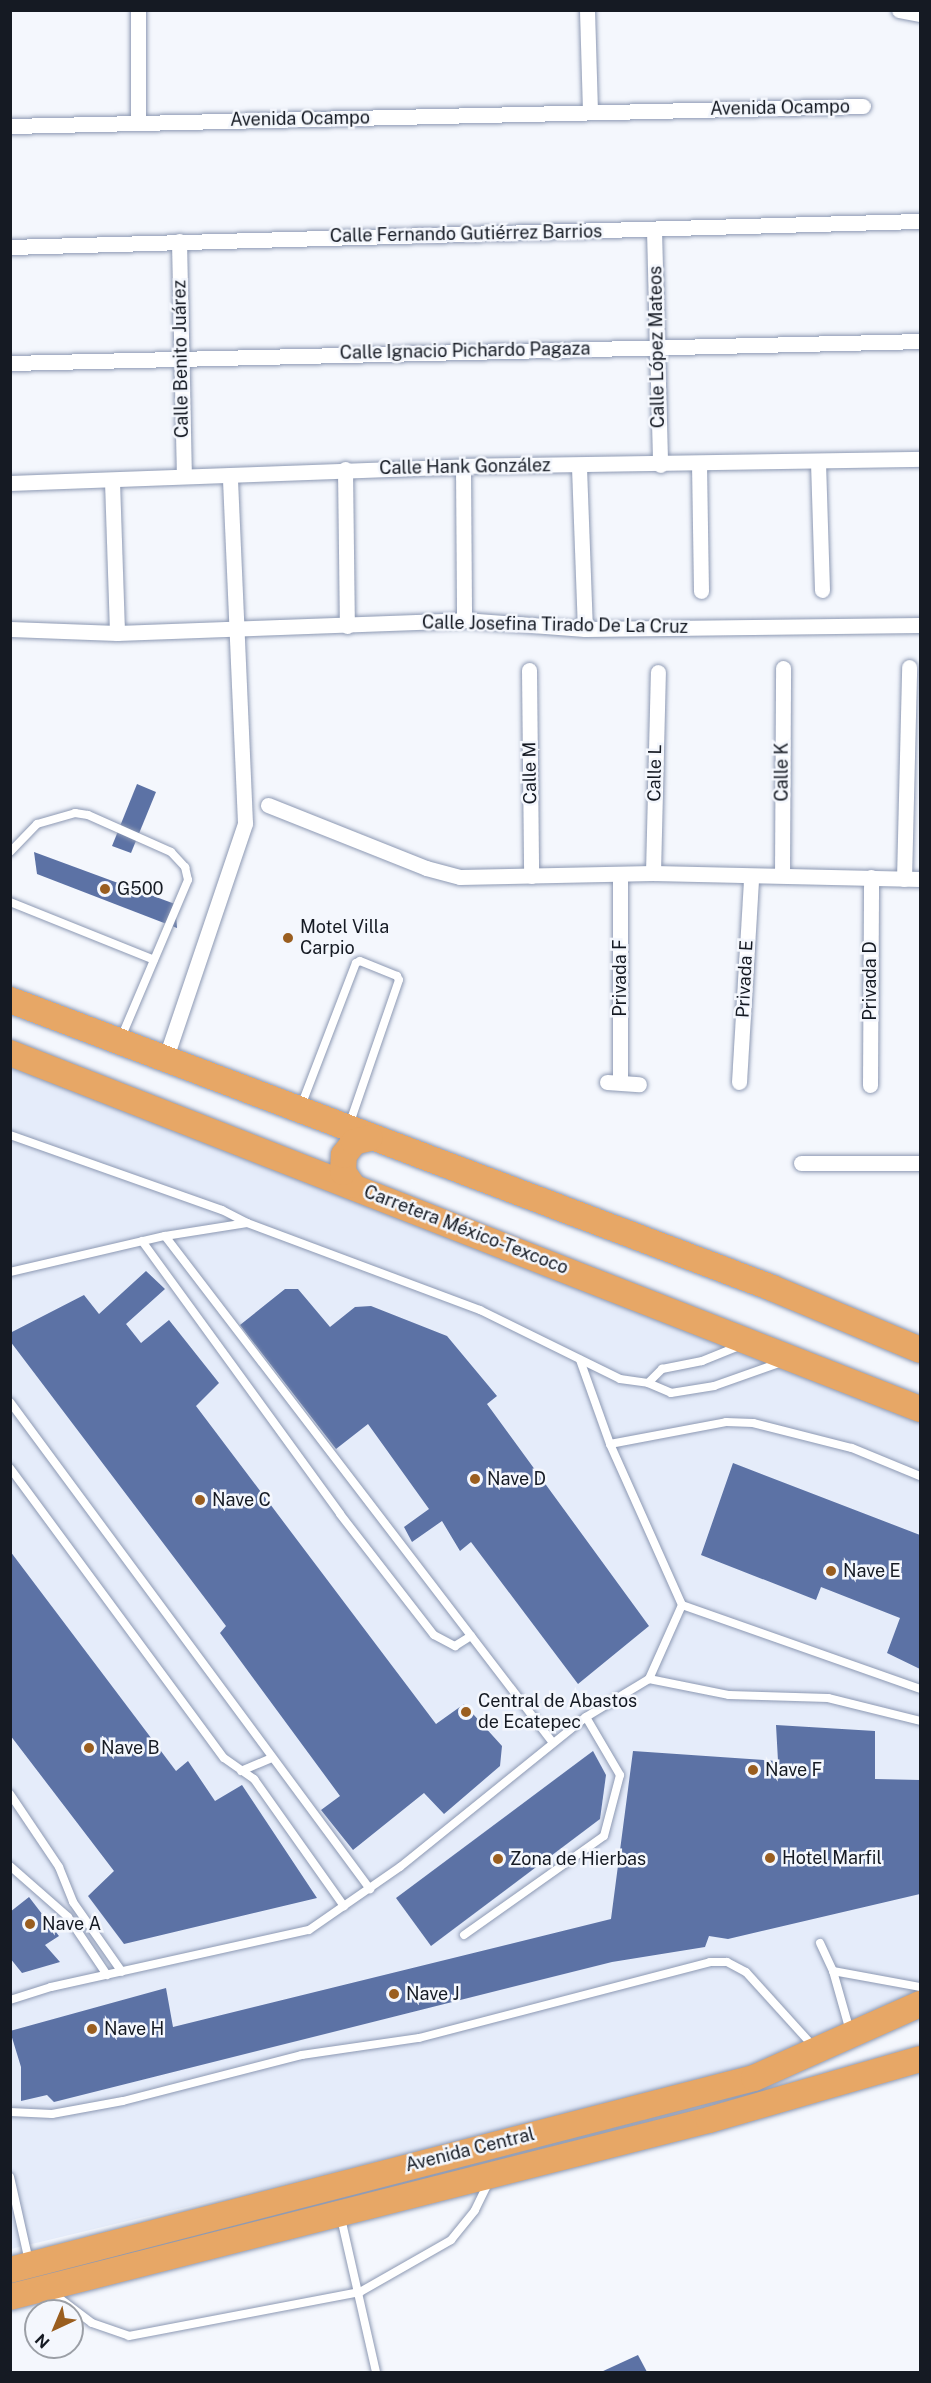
<!DOCTYPE html>
<html>
<head>
<meta charset="utf-8">
<style>
  body { margin:0 }
  #map { position:relative; width:931px; height:2383px; overflow:hidden; background:#f4f7fd; font-family:"Public Sans",sans-serif }
  div>[style] { position:absolute }
  .built>* { inset:0; background:#e5ecfa }
  .building>* { inset:0; background:#5c72a5 }
  .roads { filter:drop-shadow(0 0 2px #8d99b3) drop-shadow(0 0 2px #8d99b3) }
  .service>* { height:8px; margin:-4px; padding:0 4px; transform-origin:4px; border-radius:4px; background:#fff }
  .minor>* { height:15px; margin:-7.5px; padding:0 7.5px; transform-origin:7.5px; border-radius:7.5px; background:#fff }
  .trunk>* { height:26px; margin:-13px; padding:0 13px; transform-origin:13px; border-radius:13px; background:#e7a766 }
  .dots>* { width:16px; height:16px; translate:-50% -50%; box-sizing:border-box; border:3px solid #f4f7fd; border-radius:50% }
  span { translate:-50% -50%; white-space:nowrap; text-align:center; line-height:1.15; -webkit-text-stroke:5px #f4f7fd; paint-order:stroke }
  .street-label { font-size:18px; color:#151a23 }
  .poi-label { font-size:18px; color:#151a23 }
  .left { translate:0 -50%; text-align:left }
  .frame { position:absolute; inset:0; border:12px solid #151a23; pointer-events:none }
  .north { position:absolute; left:24px; top:2299px; width:60px; height:60px; box-sizing:border-box; background:#f4f7fd; border:2px solid #9b9fa6; border-radius:50%; rotate:224deg; font-size:16px; font-weight:700; line-height:24px; text-align:center; color:#151a23 }
  .north::after { content:''; display:block; margin:auto; width:21px; height:27px; background:#9a5e1f; clip-path:polygon(50% 0,100% 100%,50% 72%,0 100%) }
</style>
</head>
<body>
<div id="map">
  <div class="built">
    <i style="clip-path:polygon(10px 1053px,920px 1420px,920px 2004px,784px 2064px,11px 2249px)"></i>
  </div>
  <div class="building">
    <i style="clip-path:polygon(137px 784px,156px 792px,131px 853px,112px 846px)"></i>
    <i style="clip-path:polygon(34px 852px,175px 904px,177px 928px,37px 874px)"></i>
    <i style="clip-path:polygon(146px 1271px,165px 1289px,126px 1324px,141px 1343px,169px 1320px,219px 1383px,196px 1406px,436px 1724px,464px 1704px,502px 1746px,500px 1766px,444px 1814px,424px 1793px,353px 1850px,321px 1810px,340px 1796px,220px 1633px,226px 1626px,10px 1341px,10px 1333px,84px 1295px,99px 1314px)"></i>
    <i style="clip-path:polygon(285px 1289px,298px 1289px,330px 1327px,355px 1307px,371px 1306px,447px 1336px,497px 1396px,487px 1404px,649px 1626px,578px 1684px,471px 1542px,460px 1551px,442px 1521px,412px 1542px,404px 1527px,429px 1509px,368px 1424px,336px 1449px,240px 1325px)"></i>
    <i style="clip-path:polygon(733px 1463px,920px 1535px,920px 1669px,887px 1653px,900px 1618px,821px 1587px,816px 1600px,701px 1555px)"></i>
    <i style="clip-path:polygon(10px 1551px,176px 1771px,188px 1761px,215px 1801px,242px 1785px,317px 1898px,124px 1944px,88px 1896px,114px 1871px,10px 1735px)"></i>
    <i style="clip-path:polygon(776px 1725px,875px 1731px,875px 1779px,920px 1780px,920px 1894px,728px 1939px,709px 1936px,705px 1947px,612px 1962px,54px 2102px,47px 2095px,21px 2101px,21px 2067px,10px 2031px,166px 1988px,173px 2027px,611px 1919px,633px 1751px,778px 1761px)"></i>
    <i style="clip-path:polygon(593px 1751px,606px 1775px,600px 1819px,431px 1946px,396px 1898px)"></i>
    <i style="clip-path:polygon(29px 1897px,59px 1936px,45px 1945px,60px 1962px,22px 1973px,10px 1958px,10px 1912px)"></i>
    <i style="clip-path:polygon(638px 2355px,647px 2372px,601px 2372px)"></i>
  </div>
  <div class="roads">
    <div class="service">
      <i style="left:10px;top:852px;width:39px;rotate:-46deg"></i>
      <i style="left:37px;top:824px;width:40px;rotate:-16deg"></i>
      <i style="left:75px;top:813px;width:13px;rotate:9deg"></i>
      <i style="left:88px;top:815px;width:91px;rotate:24deg"></i>
      <i style="left:171px;top:852px;width:21px;rotate:47deg"></i>
      <i style="left:185px;top:867px;width:13px;rotate:77deg"></i>
      <i style="left:188px;top:880px;width:172px;rotate:113deg"></i>
      <i style="left:10px;top:902px;width:155px;rotate:21.9deg"></i>
      <i style="left:301px;top:1106px;width:153px;rotate:-69deg"></i>
      <i style="left:356px;top:963px;width:4px;rotate:-27deg"></i>
      <i style="left:360px;top:961px;width:40px;rotate:22deg"></i>
      <i style="left:397px;top:976px;width:4px;rotate:63deg"></i>
      <i style="left:399px;top:980px;width:153px;rotate:109deg"></i>
      <i style="left:10px;top:1135px;width:225px;rotate:19.5deg"></i>
      <i style="left:222px;top:1210px;width:28px;rotate:27deg"></i>
      <i style="left:247px;top:1223px;width:249px;rotate:20.5deg"></i>
      <i style="left:480px;top:1310px;width:156px;rotate:26.2deg"></i>
      <i style="left:620px;top:1379px;width:28px;rotate:8deg"></i>
      <i style="left:648px;top:1383px;width:25px;rotate:23deg"></i>
      <i style="left:671px;top:1393px;width:44px;rotate:-9.2deg"></i>
      <i style="left:714px;top:1386px;width:72px;rotate:-19.4deg"></i>
      <i style="left:165px;top:1236px;width:638px;rotate:52.57deg"></i>
      <i style="left:142px;top:1241px;width:337px;rotate:54deg"></i>
      <i style="left:340px;top:1514px;width:153px;rotate:52.2deg"></i>
      <i style="left:434px;top:1635px;width:24px;rotate:28deg"></i>
      <i style="left:455px;top:1646px;width:19px;rotate:-32deg"></i>
      <i style="left:10px;top:1272px;width:159px;rotate:-13.1deg"></i>
      <i style="left:165px;top:1236px;width:83px;rotate:-9deg"></i>
      <i style="left:580px;top:1360px;width:89px;rotate:70.3deg"></i>
      <i style="left:610px;top:1444px;width:176px;rotate:65.9deg"></i>
      <i style="left:682px;top:1605px;width:252px;rotate:19.4deg"></i>
      <i style="left:648px;top:1383px;width:20px;rotate:-45deg"></i>
      <i style="left:662px;top:1369px;width:41px;rotate:-11.3deg"></i>
      <i style="left:702px;top:1361px;width:40px;rotate:-22deg"></i>
      <i style="left:10px;top:1402px;width:606px;rotate:53.53deg"></i>
      <i style="left:610px;top:1444px;width:118px;rotate:-10.7deg"></i>
      <i style="left:726px;top:1422px;width:27px;rotate:2deg"></i>
      <i style="left:753px;top:1423px;width:102px;rotate:14.2deg"></i>
      <i style="left:852px;top:1448px;width:74px;rotate:22.4deg"></i>
      <i style="left:10px;top:1468px;width:360px;rotate:53.6deg"></i>
      <i style="left:224px;top:1758px;width:37px;rotate:35deg"></i>
      <i style="left:254px;top:1779px;width:156px;rotate:54.7deg"></i>
      <i style="left:649px;top:1679px;width:82px;rotate:11.3deg"></i>
      <i style="left:729px;top:1695px;width:99px;rotate:1.7deg"></i>
      <i style="left:828px;top:1698px;width:95px;rotate:14deg"></i>
      <i style="left:241px;top:1771px;width:34px;rotate:-23deg"></i>
      <i style="left:10px;top:1794px;width:88px;rotate:56.1deg"></i>
      <i style="left:59px;top:1867px;width:38px;rotate:68deg"></i>
      <i style="left:73px;top:1902px;width:85px;rotate:55deg"></i>
      <i style="left:10px;top:1866px;width:77px;rotate:41.3deg"></i>
      <i style="left:68px;top:1917px;width:70px;rotate:56.1deg"></i>
      <i style="left:464px;top:1935px;width:171px;rotate:-35.3deg"></i>
      <i style="left:604px;top:1836px;width:63px;rotate:-75.3deg"></i>
      <i style="left:620px;top:1775px;width:67px;rotate:-120.4deg"></i>
      <i style="left:820px;top:1943px;width:31px;rotate:65deg"></i>
      <i style="left:833px;top:1971px;width:62px;rotate:74.2deg"></i>
      <i style="left:833px;top:1971px;width:88px;rotate:10.4deg"></i>
      <i style="left:10px;top:2000px;width:43px;rotate:-17.6deg"></i>
      <i style="left:51px;top:1987px;width:264px;rotate:-12.5deg"></i>
      <i style="left:309px;top:1930px;width:111px;rotate:-34.7deg"></i>
      <i style="left:400px;top:1867px;width:239px;rotate:-38.9deg"></i>
      <i style="left:586px;top:1717px;width:74px;rotate:-31.1deg"></i>
      <i style="left:649px;top:1679px;width:81px;rotate:-66deg"></i>
      <i style="left:10px;top:2112px;width:42px;rotate:2.7deg"></i>
      <i style="left:52px;top:2114px;width:72px;rotate:-10.4deg"></i>
      <i style="left:123px;top:2101px;width:185px;rotate:-14.4deg"></i>
      <i style="left:302px;top:2055px;width:118px;rotate:-8.3deg"></i>
      <i style="left:419px;top:2038px;width:301px;rotate:-14.6deg"></i>
      <i style="left:710px;top:1962px;width:17px"></i>
      <i style="left:727px;top:1962px;width:21px;rotate:28deg"></i>
      <i style="left:746px;top:1972px;width:101px;rotate:47.8deg"></i>
      <i style="left:10px;top:2177px;width:86px;rotate:77.3deg"></i>
      <i style="left:341px;top:2218px;width:158px;rotate:77.2deg"></i>
      <i style="left:51px;top:2292px;width:51px;rotate:37.1deg"></i>
      <i style="left:92px;top:2323px;width:39px;rotate:19deg"></i>
      <i style="left:129px;top:2336px;width:235px;rotate:-10.8deg"></i>
      <i style="left:360px;top:2292px;width:105px;rotate:-29.7deg"></i>
      <i style="left:451px;top:2240px;width:38px;rotate:-51deg"></i>
      <i style="left:475px;top:2210px;width:32px;rotate:-64deg"></i>
    </div>
    <div class="minor">
      <i style="left:138px;top:10px;width:113px;rotate:90deg"></i>
      <i style="left:587px;top:10px;width:101px;rotate:88.3deg"></i>
      <i style="left:899px;top:10px;width:21px;rotate:11deg"></i>
      <i style="left:10px;top:126px;width:853px;rotate:-1.34deg"></i>
      <i style="left:654px;top:230px;width:235px;rotate:88.5deg"></i>
      <i style="left:179px;top:241px;width:235px;rotate:88.8deg"></i>
      <i style="left:10px;top:247px;width:910px;rotate:-1.64deg"></i>
      <i style="left:10px;top:363px;width:910px;rotate:-1.38deg"></i>
      <i style="left:818px;top:462px;width:128px;rotate:88.2deg"></i>
      <i style="left:699px;top:463px;width:128px;rotate:89.1deg"></i>
      <i style="left:463px;top:466px;width:154px;rotate:89.6deg"></i>
      <i style="left:579px;top:467px;width:162px;rotate:87.9deg"></i>
      <i style="left:345px;top:469px;width:157px;rotate:89.3deg"></i>
      <i style="left:112px;top:481px;width:152px;rotate:88.1deg"></i>
      <i style="left:10px;top:483px;width:453px;rotate:-2.1deg"></i>
      <i style="left:463px;top:466px;width:457px;rotate:-0.9deg"></i>
      <i style="left:10px;top:629px;width:107px;rotate:2.1deg"></i>
      <i style="left:117px;top:633px;width:347px;rotate:-2.1deg"></i>
      <i style="left:464px;top:620px;width:121px;rotate:4.3deg"></i>
      <i style="left:585px;top:629px;width:335px;rotate:-0.7deg"></i>
      <i style="left:529px;top:670px;width:206px;rotate:89.4deg"></i>
      <i style="left:268px;top:805px;width:170px;rotate:21.7deg"></i>
      <i style="left:426px;top:868px;width:35px;rotate:15deg"></i>
      <i style="left:460px;top:877px;width:193px;rotate:-1.2deg"></i>
      <i style="left:653px;top:873px;width:267px;rotate:1.3deg"></i>
      <i style="left:653px;top:873px;width:201px;rotate:-88.6deg"></i>
      <i style="left:620px;top:874px;width:208px;rotate:90deg"></i>
      <i style="left:782px;top:875px;width:207px;rotate:-89.7deg"></i>
      <i style="left:904px;top:879px;width:212px;rotate:-88.6deg"></i>
      <i style="left:165px;top:1060px;width:250px;rotate:-71.3deg"></i>
      <i style="left:245px;top:823px;width:348px;rotate:-92.5deg"></i>
      <i style="left:607px;top:1082px;width:32px;rotate:4deg"></i>
      <i style="left:739px;top:1082px;width:205px;rotate:-86.6deg"></i>
      <i style="left:870px;top:1085px;width:208px;rotate:-89.7deg"></i>
      <i style="left:801px;top:1163px;width:119px"></i>
    </div>
    <div class="trunk">
      <i style="left:10px;top:1000px;width:815px;rotate:20.7deg"></i>
      <i style="left:772px;top:1288px;width:160px;rotate:22.7deg"></i>
      <i style="left:10px;top:1053px;width:977px;rotate:21.37deg"></i>
      <i style="left:352px;top:1185px;width:16px;rotate:-125deg"></i>
      <i style="left:343px;top:1172px;width:17px;rotate:-87deg"></i>
      <i style="left:344px;top:1155px;width:16px;rotate:-52deg"></i>
      <i style="left:354px;top:1142px;width:16px;rotate:-14deg"></i>
      <i style="left:10px;top:2270px;width:768px;rotate:-14.47deg"></i>
      <i style="left:754px;top:2078px;width:182px;rotate:-24deg"></i>
      <i style="left:10px;top:2297px;width:721px;rotate:-14.21deg"></i>
      <i style="left:709px;top:2120px;width:220px;rotate:-16.1deg"></i>
    </div>
  </div>
  <div class="dots">
    <i style="left:105px;top:889px;background:#9a5e1f"></i>
    <i style="left:288px;top:938px;background:#9a5e1f"></i>
    <i style="left:475px;top:1479px;background:#9a5e1f"></i>
    <i style="left:200px;top:1500px;background:#9a5e1f"></i>
    <i style="left:831px;top:1571px;background:#9a5e1f"></i>
    <i style="left:466px;top:1712px;background:#9a5e1f"></i>
    <i style="left:89px;top:1748px;background:#9a5e1f"></i>
    <i style="left:753px;top:1770px;background:#9a5e1f"></i>
    <i style="left:770px;top:1858px;background:#9a5e1f"></i>
    <i style="left:498px;top:1859px;background:#9a5e1f"></i>
    <i style="left:30px;top:1924px;background:#9a5e1f"></i>
    <i style="left:394px;top:1994px;background:#9a5e1f"></i>
    <i style="left:92px;top:2029px;background:#9a5e1f"></i>
  </div>
  <div class="street-label">
    <span style="left:780px;top:108px;rotate:-1deg">Avenida Ocampo</span>
    <span style="left:300px;top:119px;rotate:-1deg">Avenida Ocampo</span>
    <span style="left:466px;top:234px;rotate:-1deg">Calle Fernando Gutiérrez Barrios</span>
    <span style="left:657px;top:347px;rotate:-91deg">Calle López Mateos</span>
    <span style="left:465px;top:351px;rotate:-1deg">Calle Ignacio Pichardo Pagaza</span>
    <span style="left:181px;top:359px;rotate:-91deg">Calle Benito Juárez</span>
    <span style="left:465px;top:467px;rotate:-1deg">Calle Hank González</span>
    <span style="left:555px;top:625px;rotate:1deg">Calle Josefina Tirado De La Cruz</span>
    <span style="left:782px;top:772px;rotate:-90deg">Calle K</span>
    <span style="left:530px;top:773px;rotate:-91deg">Calle M</span>
    <span style="left:655px;top:773px;rotate:-89deg">Calle L</span>
    <span style="left:620px;top:978px;rotate:-90deg">Privada F</span>
    <span style="left:745px;top:979px;rotate:-87deg">Privada E</span>
    <span style="left:870px;top:981px;rotate:-90deg">Privada D</span>
    <span style="left:466px;top:1230px;rotate:21deg">Carretera México-Texcoco</span>
    <span style="left:470px;top:2150px;rotate:-14deg">Avenida Central</span>
  </div>
  <div class="poi-label">
    <span class="left" style="left:117px;top:889px">G500</span>
    <span class="left" style="left:300px;top:938px">Motel Villa<br>Carpio</span>
    <span class="left" style="left:487px;top:1479px">Nave D</span>
    <span class="left" style="left:212px;top:1500px">Nave C</span>
    <span class="left" style="left:843px;top:1571px">Nave E</span>
    <span class="left" style="left:478px;top:1712px">Central de Abastos<br>de Ecatepec</span>
    <span class="left" style="left:101px;top:1748px">Nave B</span>
    <span class="left" style="left:765px;top:1770px">Nave F</span>
    <span class="left" style="left:782px;top:1858px">Hotel Marfil</span>
    <span class="left" style="left:510px;top:1859px">Zona de Hierbas</span>
    <span class="left" style="left:42px;top:1924px">Nave A</span>
    <span class="left" style="left:406px;top:1994px">Nave J</span>
    <span class="left" style="left:104px;top:2029px">Nave H</span>
  </div>
  <div class="frame"></div>
  <div class="north">N</div>
</div>
</body>
</html>
